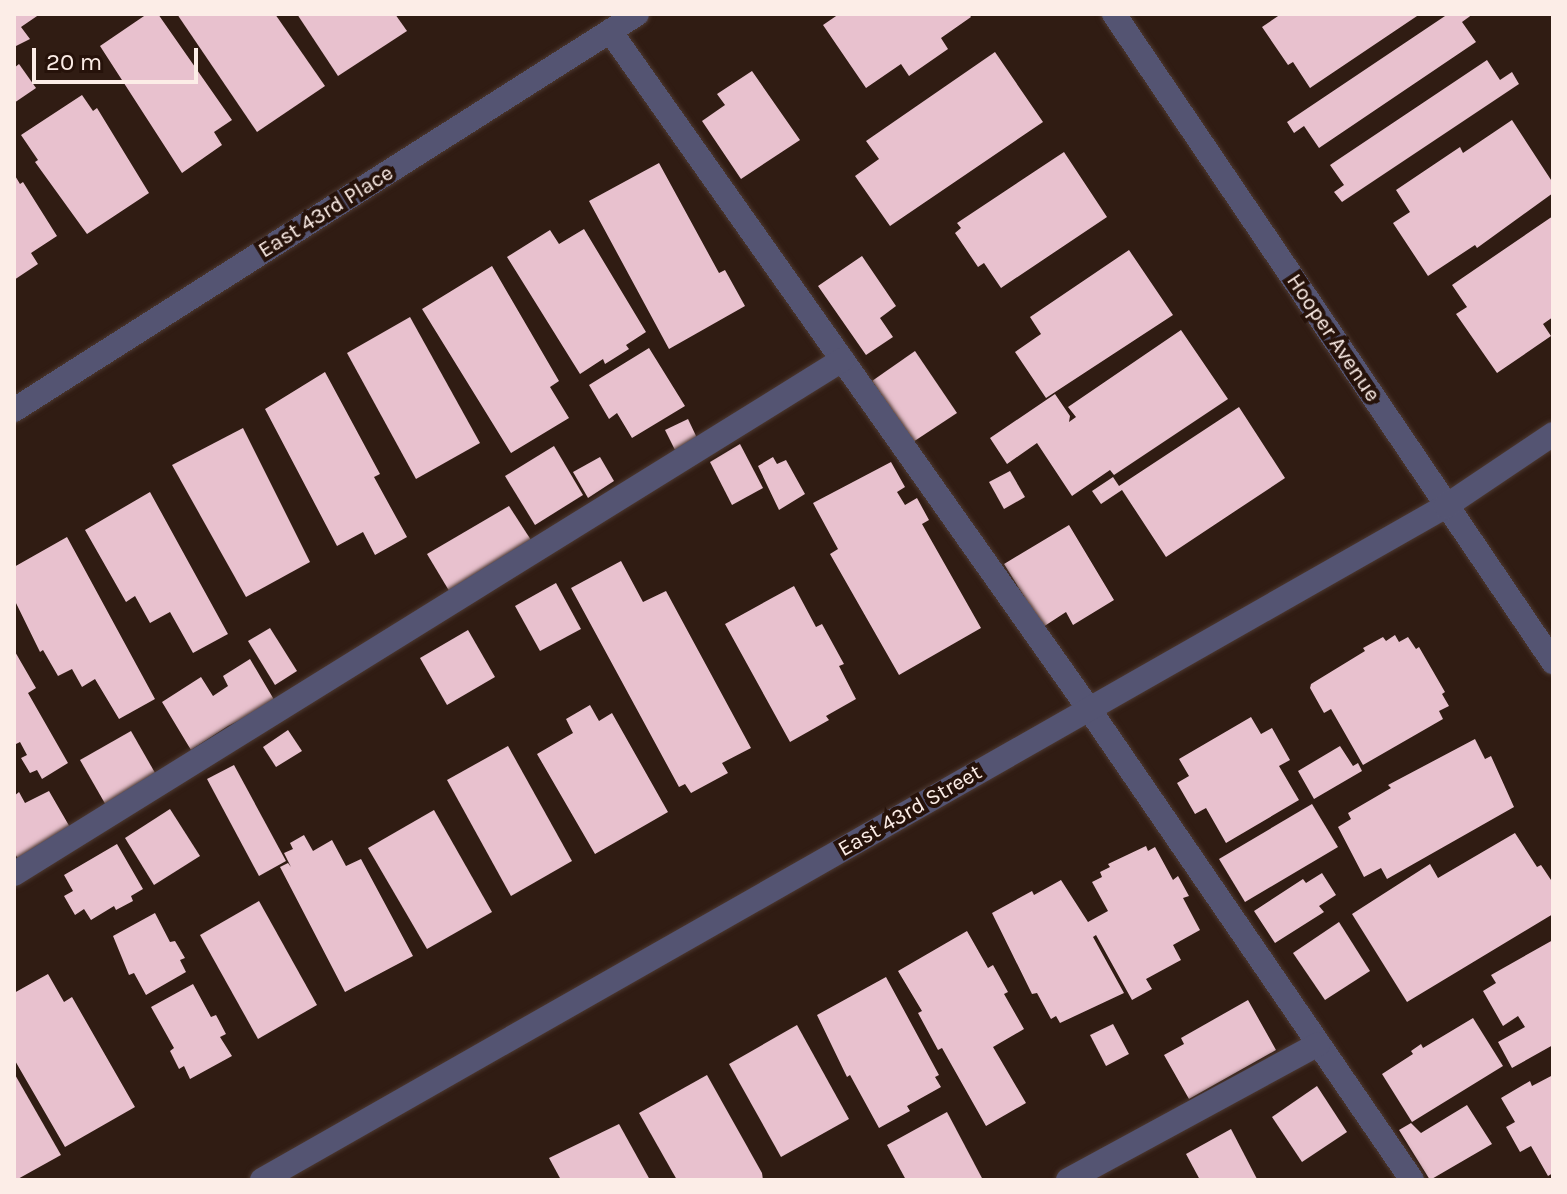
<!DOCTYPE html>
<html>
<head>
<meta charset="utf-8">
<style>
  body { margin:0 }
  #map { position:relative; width:1567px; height:1194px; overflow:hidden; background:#301c13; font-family:Karla,sans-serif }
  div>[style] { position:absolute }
  .building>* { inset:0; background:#e8c1ce }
  .roads { filter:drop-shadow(0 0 2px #4d3931) drop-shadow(0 0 2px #4d3931) }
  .minor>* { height:24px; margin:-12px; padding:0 12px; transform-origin:12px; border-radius:12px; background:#545472 }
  span { translate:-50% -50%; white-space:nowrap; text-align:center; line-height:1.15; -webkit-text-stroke:8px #26120a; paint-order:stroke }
  .street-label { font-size:22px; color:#fcede7 }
  .frame { position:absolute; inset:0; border:16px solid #fcede7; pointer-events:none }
  .scale { position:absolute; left:32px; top:48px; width:166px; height:36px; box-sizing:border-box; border:4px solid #fcede7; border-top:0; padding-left:10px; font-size:24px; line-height:28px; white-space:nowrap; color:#fcede7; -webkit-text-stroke:6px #26120a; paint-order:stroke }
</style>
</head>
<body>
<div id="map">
  <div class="building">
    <i style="clip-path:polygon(14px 14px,40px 14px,21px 27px,30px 39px,14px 47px)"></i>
    <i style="clip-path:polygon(147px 14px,158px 14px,232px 120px,214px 132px,222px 145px,182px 173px,100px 46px)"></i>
    <i style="clip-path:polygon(177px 14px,275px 14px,325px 86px,257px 132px)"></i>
    <i style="clip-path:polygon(297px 14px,395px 14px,407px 31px,338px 76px)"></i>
    <i style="clip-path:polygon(839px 14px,969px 14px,971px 17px,941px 38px,948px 49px,909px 76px,901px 64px,866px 88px,823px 25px)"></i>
    <i style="clip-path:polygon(1281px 14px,1420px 14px,1310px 88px,1293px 62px,1288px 65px,1262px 27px)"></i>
    <i style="clip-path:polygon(1448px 14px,1473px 14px,1462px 22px,1476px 42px,1319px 148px,1304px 126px,1294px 133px,1287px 122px)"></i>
    <i style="clip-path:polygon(995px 52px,1043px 122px,890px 226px,855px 176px,879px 159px,866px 141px)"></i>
    <i style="clip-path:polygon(1487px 60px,1500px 80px,1512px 72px,1519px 84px,1342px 202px,1334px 192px,1344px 185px,1330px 165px)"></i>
    <i style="clip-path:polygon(19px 64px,36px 88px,14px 103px,14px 68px)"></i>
    <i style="clip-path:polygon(752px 71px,800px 140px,741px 179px,702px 121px,725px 105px,717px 94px)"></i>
    <i style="clip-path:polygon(82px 95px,93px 111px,97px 108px,149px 193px,87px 234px,35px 162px,38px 160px,21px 135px)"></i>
    <i style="clip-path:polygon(1512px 120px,1553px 183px,1553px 193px,1477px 248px,1475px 245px,1428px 276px,1393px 223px,1410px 212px,1396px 190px,1460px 147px,1463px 153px)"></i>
    <i style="clip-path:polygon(1064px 152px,1107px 217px,1001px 288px,984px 263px,978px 267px,955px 233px,961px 228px,957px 223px)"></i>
    <i style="clip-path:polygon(659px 163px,719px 273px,725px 270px,745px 306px,669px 349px,589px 201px)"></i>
    <i style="clip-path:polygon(14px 174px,20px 184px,23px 182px,57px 236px,31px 253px,38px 264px,14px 280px)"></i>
    <i style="clip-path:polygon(1553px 216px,1553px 317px,1543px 324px,1551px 336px,1497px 373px,1456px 314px,1467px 307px,1452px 285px)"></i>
    <i style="clip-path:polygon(584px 229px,646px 332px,626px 345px,629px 349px,605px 364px,603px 359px,580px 374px,507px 257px,550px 230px,559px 244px)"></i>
    <i style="clip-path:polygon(1129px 250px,1173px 315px,1046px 398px,1015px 352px,1041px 334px,1030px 317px)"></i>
    <i style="clip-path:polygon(862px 256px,896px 306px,880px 318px,893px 337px,866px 355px,818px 286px)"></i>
    <i style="clip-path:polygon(492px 266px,559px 381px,550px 387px,569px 418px,511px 453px,422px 309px)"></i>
    <i style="clip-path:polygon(410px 317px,480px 443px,416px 479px,347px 353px)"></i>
    <i style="clip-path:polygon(1181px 330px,1228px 399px,1114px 475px,1110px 470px,1072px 496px,1037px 443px,1007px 464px,990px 438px,1055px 394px,1070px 416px,1069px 422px,1076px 417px,1068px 407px)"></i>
    <i style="clip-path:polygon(649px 348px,685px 406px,632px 438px,617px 413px,609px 419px,589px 385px)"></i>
    <i style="clip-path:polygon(915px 351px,957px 413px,913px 442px,872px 381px)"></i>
    <i style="clip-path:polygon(325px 372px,380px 474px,374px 477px,407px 537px,375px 555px,363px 532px,337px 546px,265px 409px)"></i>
    <i style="clip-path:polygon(1239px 407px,1285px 478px,1166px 557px,1122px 490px,1101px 504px,1092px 491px,1113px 477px,1119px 486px)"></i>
    <i style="clip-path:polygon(688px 419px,697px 438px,675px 450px,665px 430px)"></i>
    <i style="clip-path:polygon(243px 428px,310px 562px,246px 597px,172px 465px)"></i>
    <i style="clip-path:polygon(740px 444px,763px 488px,732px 505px,710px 462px)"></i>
    <i style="clip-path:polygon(554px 446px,583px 495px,535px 525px,505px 476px)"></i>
    <i style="clip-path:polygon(600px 457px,614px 481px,588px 498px,573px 472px)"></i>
    <i style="clip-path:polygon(773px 457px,777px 464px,786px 460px,805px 494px,779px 510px,758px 466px)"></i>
    <i style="clip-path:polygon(891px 462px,905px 487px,897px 492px,905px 505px,917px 498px,929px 520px,922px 524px,981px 628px,899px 675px,830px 554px,838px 549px,813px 503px)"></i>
    <i style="clip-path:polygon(1010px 471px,1025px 497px,1004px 509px,989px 482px)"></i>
    <i style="clip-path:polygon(150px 492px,228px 634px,193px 653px,170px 612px,150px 623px,135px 596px,126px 602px,85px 530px)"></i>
    <i style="clip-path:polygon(509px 506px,531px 540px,451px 594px,427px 554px)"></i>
    <i style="clip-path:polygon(1069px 525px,1114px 600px,1073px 625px,1066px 612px,1043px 627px,1004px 564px)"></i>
    <i style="clip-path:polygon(67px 537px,155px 699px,119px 719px,95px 679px,82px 687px,72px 669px,58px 676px,43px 650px,40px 652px,14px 599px,14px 567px)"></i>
    <i style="clip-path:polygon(621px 561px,643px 602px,666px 591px,751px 748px,722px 763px,728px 773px,691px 793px,685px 784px,679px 787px,571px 588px)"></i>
    <i style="clip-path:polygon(556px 583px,581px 629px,540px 651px,515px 606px)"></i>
    <i style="clip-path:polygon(794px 586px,816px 627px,822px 624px,844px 664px,839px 666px,856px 699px,826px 716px,829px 720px,790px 742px,725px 624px)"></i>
    <i style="clip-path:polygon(270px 628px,297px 671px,275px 685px,248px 641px)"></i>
    <i style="clip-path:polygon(468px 630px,495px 677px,447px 705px,420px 658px)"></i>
    <i style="clip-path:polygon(1395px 635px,1399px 642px,1408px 637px,1416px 649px,1419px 647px,1445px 692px,1442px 694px,1449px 706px,1439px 711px,1443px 719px,1363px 765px,1331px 709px,1324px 713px,1310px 688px,1311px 684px,1365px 651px,1363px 648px,1383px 637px,1386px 641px)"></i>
    <i style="clip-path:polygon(14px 650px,36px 688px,28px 693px,68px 763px,42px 779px,37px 770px,30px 773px,21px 758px,27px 755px,20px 742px,14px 745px)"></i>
    <i style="clip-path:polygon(250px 659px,276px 703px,228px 726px,191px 750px,162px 702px,201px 677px,213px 696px,228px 686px,223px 676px)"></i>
    <i style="clip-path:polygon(590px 705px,599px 721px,612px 713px,668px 812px,595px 854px,537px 754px,573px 733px,566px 719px)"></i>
    <i style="clip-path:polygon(1251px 717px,1261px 734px,1272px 728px,1290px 760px,1279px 766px,1299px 800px,1226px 843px,1206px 808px,1195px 814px,1177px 783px,1189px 776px,1179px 759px)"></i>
    <i style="clip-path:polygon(288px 730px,302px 751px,276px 767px,263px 747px)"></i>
    <i style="clip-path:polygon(131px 731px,158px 778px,107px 807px,80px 760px)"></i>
    <i style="clip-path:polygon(1475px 739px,1485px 759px,1491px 756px,1514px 807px,1387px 879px,1381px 868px,1364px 877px,1338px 827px,1351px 819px,1348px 813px,1391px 788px,1388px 785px)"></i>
    <i style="clip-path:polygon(508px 746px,572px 861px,511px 896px,447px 780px)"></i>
    <i style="clip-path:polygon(1340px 746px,1353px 766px,1358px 763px,1362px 771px,1314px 799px,1298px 771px)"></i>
    <i style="clip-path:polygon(234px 765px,286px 861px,259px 876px,207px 779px)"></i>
    <i style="clip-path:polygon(49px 791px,71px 829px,18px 859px,14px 852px,14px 796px,19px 792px,25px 803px)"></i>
    <i style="clip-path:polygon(1312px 804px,1338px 847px,1245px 902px,1219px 859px)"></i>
    <i style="clip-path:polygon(170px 809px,200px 856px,154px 885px,125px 838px)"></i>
    <i style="clip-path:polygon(434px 810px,492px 912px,427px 949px,368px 848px)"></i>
    <i style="clip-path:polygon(1515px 833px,1537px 867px,1541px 865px,1553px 883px,1553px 914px,1407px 1002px,1352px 914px,1430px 864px,1438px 878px)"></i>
    <i style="clip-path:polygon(304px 835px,313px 851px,332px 840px,346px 866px,361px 859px,413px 956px,345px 992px,280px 867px,288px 863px,291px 867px,284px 853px,293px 849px,290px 843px)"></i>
    <i style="clip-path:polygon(117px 844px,143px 889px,131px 896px,133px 901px,116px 910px,114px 906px,91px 920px,84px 909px,75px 915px,64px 896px,73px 891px,64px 875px)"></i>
    <i style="clip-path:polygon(1146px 846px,1148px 851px,1155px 847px,1173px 880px,1178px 876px,1189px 896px,1183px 898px,1200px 930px,1173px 945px,1181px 960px,1146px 979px,1152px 989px,1132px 1000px,1096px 935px,1093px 937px,1124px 993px,1060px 1023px,1056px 1016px,1051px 1019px,1037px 993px,1032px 994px,992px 913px,1032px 891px,1034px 895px,1061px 880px,1088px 922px,1108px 911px,1092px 882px,1102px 877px,1100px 872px,1110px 867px,1108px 864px)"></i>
    <i style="clip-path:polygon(1322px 873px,1336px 895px,1319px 906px,1324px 912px,1275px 943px,1254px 911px,1303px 879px,1306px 883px)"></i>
    <i style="clip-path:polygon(259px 901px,317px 1005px,258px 1039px,200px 935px)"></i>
    <i style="clip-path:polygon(155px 913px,170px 942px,175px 941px,185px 958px,180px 960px,186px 972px,146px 995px,134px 973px,129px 975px,113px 936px)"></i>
    <i style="clip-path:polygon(1339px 922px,1370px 971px,1325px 1000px,1293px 953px)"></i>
    <i style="clip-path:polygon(967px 931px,988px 968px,993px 965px,1008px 992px,1004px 994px,1024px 1029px,993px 1047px,1026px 1103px,986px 1126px,942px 1048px,938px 1050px,918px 1013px,922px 1011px,898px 971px)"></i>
    <i style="clip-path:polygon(1553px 940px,1553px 1045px,1512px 1068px,1498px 1042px,1525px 1027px,1518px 1016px,1503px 1026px,1483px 991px,1496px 983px,1491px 975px)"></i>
    <i style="clip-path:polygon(48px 974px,64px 1002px,72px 997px,135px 1107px,65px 1147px,14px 1059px,14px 993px)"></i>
    <i style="clip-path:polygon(886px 977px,939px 1075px,935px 1077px,941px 1087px,907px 1106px,910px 1111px,879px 1128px,850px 1075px,847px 1077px,817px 1015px)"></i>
    <i style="clip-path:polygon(193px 984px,211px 1017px,216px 1015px,226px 1034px,220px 1037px,232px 1056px,190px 1079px,184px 1066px,179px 1069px,170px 1051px,174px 1048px,151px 1007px)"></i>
    <i style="clip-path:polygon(1248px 1000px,1276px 1050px,1189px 1099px,1164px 1055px,1184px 1044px,1181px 1038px)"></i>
    <i style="clip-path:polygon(1473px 1018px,1503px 1066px,1412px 1122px,1382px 1074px,1413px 1054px,1411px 1051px,1421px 1044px,1423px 1048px)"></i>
    <i style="clip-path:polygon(1113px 1024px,1129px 1054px,1106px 1066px,1090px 1035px)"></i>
    <i style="clip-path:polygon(797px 1025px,849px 1119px,781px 1157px,729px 1064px)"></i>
    <i style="clip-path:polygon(14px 1073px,61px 1155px,16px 1180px,14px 1180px)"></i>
    <i style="clip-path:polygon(707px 1075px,762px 1173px,763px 1180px,677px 1180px,639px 1113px)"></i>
    <i style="clip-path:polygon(1553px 1075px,1553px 1173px,1548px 1176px,1531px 1146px,1520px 1152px,1506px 1127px,1515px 1122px,1501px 1098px,1530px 1081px,1532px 1086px)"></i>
    <i style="clip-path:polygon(1317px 1086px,1347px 1132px,1302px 1162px,1272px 1117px)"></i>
    <i style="clip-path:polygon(1467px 1105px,1492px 1144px,1430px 1180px,1399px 1130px,1411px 1123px,1421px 1133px)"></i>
    <i style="clip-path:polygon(947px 1112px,983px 1180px,906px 1180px,887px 1145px)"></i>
    <i style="clip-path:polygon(619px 1124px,650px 1180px,561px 1180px,549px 1158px)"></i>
    <i style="clip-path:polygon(1231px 1129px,1257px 1179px,1200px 1180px,1186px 1154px)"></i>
  </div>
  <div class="roads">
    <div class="minor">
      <i style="left:1114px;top:14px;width:783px;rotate:55.88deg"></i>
      <i style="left:610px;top:31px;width:830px;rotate:54.76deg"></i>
      <i style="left:1089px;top:709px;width:571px;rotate:55.56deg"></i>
      <i style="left:14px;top:410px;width:738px;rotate:-32.44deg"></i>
      <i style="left:14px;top:874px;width:975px;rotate:-31.83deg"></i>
      <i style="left:262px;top:1180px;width:1362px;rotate:-29.65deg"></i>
      <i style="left:1446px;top:506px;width:129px;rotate:-33.9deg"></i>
      <i style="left:1068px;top:1180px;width:285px;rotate:-28.5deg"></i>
    </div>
  </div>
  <div class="street-label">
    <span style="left:326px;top:212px;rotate:-32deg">East 43rd Place</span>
    <span style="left:1333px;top:338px;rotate:56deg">Hooper Avenue</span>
    <span style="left:910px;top:811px;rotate:-30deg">East 43rd Street</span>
  </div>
  <div class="frame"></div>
  <div class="scale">20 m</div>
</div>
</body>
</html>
